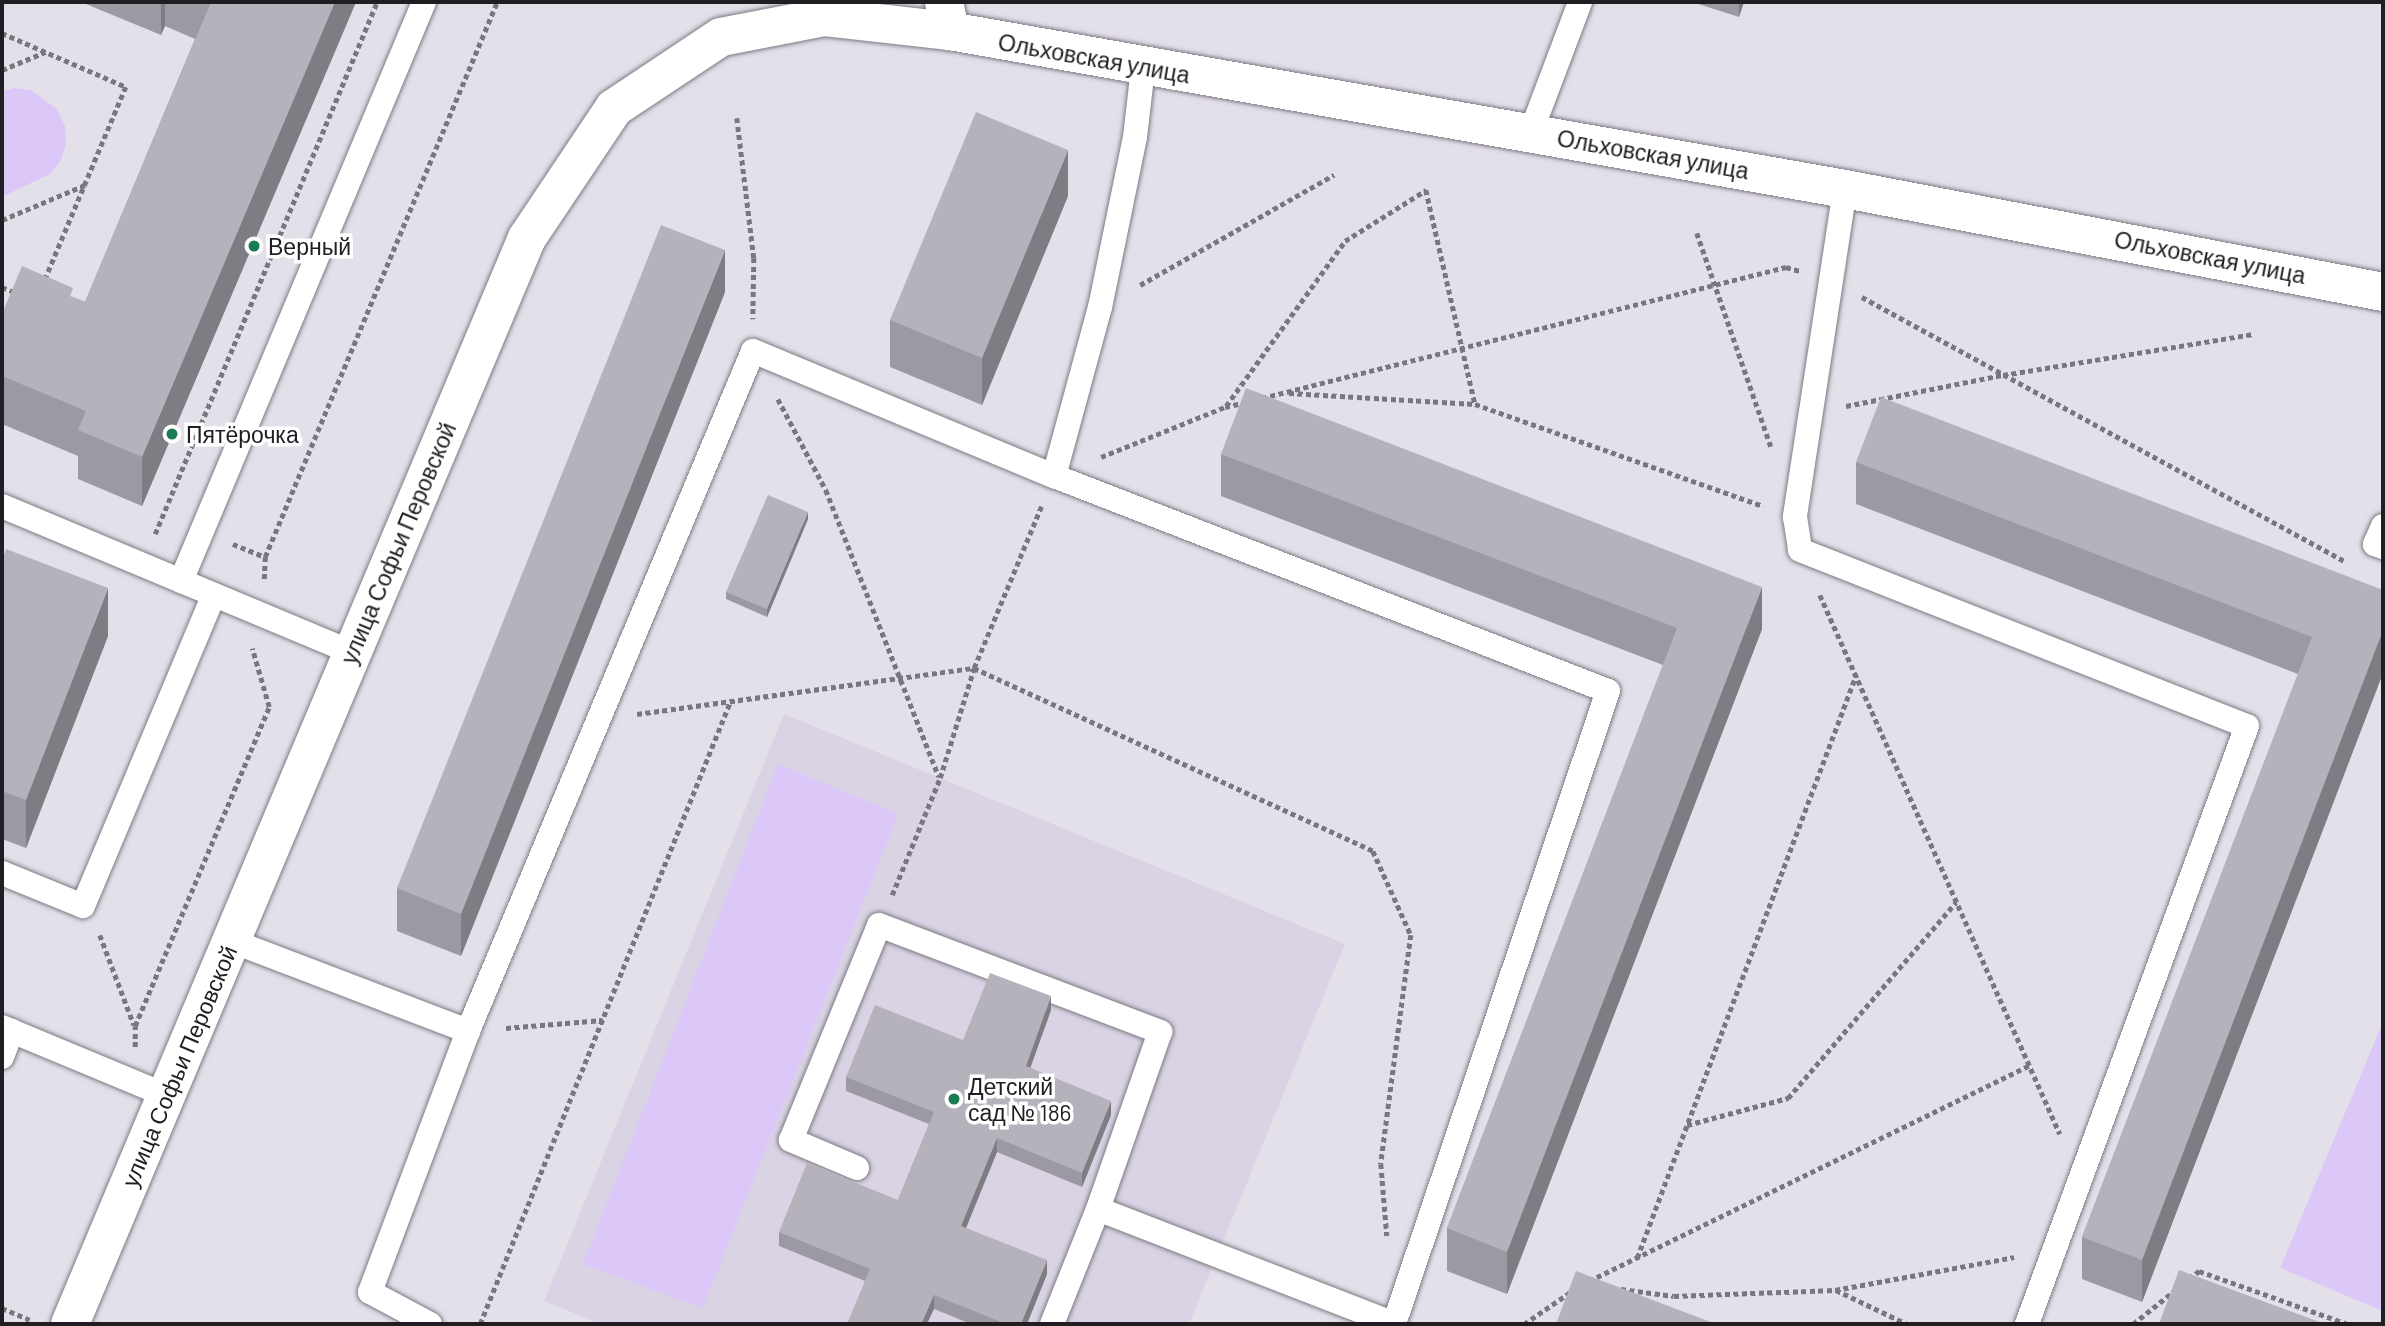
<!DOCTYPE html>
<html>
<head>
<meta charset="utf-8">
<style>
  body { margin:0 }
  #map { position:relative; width:2385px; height:1326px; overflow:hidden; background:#e4e0ea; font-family:Barlow,sans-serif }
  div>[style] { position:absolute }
  .built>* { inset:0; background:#d9d3e4 }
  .green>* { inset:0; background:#dbc8f8 }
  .path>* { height:4.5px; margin-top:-2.25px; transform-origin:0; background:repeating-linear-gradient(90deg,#79767d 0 5px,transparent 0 8.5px) }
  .roads { filter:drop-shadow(0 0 2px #7d7a83) drop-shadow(0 0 2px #7d7a83) }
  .service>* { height:24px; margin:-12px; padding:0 12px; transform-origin:12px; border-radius:12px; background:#fff }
  .minor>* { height:38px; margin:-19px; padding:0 19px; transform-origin:19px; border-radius:19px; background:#fff }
  .tertiary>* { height:38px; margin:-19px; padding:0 19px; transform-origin:19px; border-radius:19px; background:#fff }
  .wall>* { inset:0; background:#9d99a2 }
  .shaded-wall>* { inset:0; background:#7f7d84 }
  .building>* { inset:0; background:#b6b2bc }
  .dots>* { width:19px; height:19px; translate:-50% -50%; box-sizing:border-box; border:4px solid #fff; border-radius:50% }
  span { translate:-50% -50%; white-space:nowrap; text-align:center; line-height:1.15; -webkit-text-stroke:7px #fff; paint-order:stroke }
  .street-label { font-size:23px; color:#201e22 }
  .poi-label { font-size:23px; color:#201e22 }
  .left { translate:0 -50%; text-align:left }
  .frame { position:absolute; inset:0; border:4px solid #201e22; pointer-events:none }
</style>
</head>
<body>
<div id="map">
  <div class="built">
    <i style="clip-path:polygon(784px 714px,1345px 944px,1189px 1324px,601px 1324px,544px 1301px)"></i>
  </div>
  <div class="green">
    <i style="clip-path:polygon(14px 88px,31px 90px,57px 109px,65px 126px,66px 144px,61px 160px,50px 174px,2px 197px,2px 91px)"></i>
    <i style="clip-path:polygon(778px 764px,898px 814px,703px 1308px,583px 1264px)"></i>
    <i style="clip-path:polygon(2383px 1022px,2383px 1311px,2280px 1268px)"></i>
  </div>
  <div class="path">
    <i style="left:2px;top:33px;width:135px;rotate:23.5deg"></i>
    <i style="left:126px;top:87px;width:209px;rotate:112.8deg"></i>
    <i style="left:2px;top:70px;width:47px;rotate:-22.7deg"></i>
    <i style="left:737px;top:118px;width:141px;rotate:83.1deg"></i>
    <i style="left:754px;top:258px;width:61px;rotate:90.9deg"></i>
    <i style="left:2px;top:220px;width:90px;rotate:-22.9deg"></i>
    <i style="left:1697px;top:233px;width:226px;rotate:70.9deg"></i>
    <i style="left:1140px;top:285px;width:223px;rotate:-29.6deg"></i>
    <i style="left:2px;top:287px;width:16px;rotate:22deg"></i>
    <i style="left:1862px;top:297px;width:552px;rotate:28.7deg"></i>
    <i style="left:1289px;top:393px;width:186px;rotate:3.4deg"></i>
    <i style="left:1475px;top:404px;width:306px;rotate:19.5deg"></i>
    <i style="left:1262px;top:398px;width:540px;rotate:-14.04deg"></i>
    <i style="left:1786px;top:267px;width:15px;rotate:16deg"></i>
    <i style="left:778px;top:399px;width:103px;rotate:62.2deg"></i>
    <i style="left:826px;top:490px;width:308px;rotate:68.5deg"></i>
    <i style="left:1226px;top:406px;width:203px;rotate:-54.2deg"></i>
    <i style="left:1345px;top:241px;width:96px;rotate:-32.2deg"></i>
    <i style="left:1426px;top:190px;width:220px;rotate:77.1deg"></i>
    <i style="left:1846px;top:406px;width:160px;rotate:-11.2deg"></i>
    <i style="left:2003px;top:375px;width:253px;rotate:-9.3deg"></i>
    <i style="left:1101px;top:457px;width:134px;rotate:-22deg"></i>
    <i style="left:1225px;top:407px;width:22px;rotate:-13deg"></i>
    <i style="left:155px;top:534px;width:576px;rotate:-67.35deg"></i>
    <i style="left:233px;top:544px;width:35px;rotate:22deg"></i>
    <i style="left:264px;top:579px;width:22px;rotate:-87deg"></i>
    <i style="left:265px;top:557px;width:602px;rotate:-67.31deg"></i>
    <i style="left:1820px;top:595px;width:590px;rotate:66deg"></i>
    <i style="left:637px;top:714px;width:340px;rotate:-7.8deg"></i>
    <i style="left:974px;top:668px;width:177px;rotate:-67.4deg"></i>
    <i style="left:892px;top:895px;width:126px;rotate:-67.7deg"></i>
    <i style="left:940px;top:778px;width:115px;rotate:-72.8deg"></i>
    <i style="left:974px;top:668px;width:439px;rotate:24.6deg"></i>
    <i style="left:1373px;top:851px;width:92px;rotate:65.7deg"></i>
    <i style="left:1411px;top:935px;width:231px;rotate:97.5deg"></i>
    <i style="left:1381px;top:1164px;width:72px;rotate:85.2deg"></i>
    <i style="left:100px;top:935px;width:96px;rotate:69.3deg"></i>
    <i style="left:506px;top:1028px;width:97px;rotate:-4.7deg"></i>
    <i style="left:135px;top:1047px;width:21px;rotate:-90deg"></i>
    <i style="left:135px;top:1026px;width:346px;rotate:-67.2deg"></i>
    <i style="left:269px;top:707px;width:61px;rotate:-106.1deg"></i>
    <i style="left:1687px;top:1125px;width:105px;rotate:-15deg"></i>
    <i style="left:1788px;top:1098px;width:258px;rotate:-49.4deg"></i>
    <i style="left:1637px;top:1258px;width:623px;rotate:-69.41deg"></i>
    <i style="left:2189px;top:1279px;width:13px;rotate:-39deg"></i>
    <i style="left:2199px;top:1271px;width:158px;rotate:19.6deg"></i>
    <i style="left:1589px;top:1281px;width:490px;rotate:-26.1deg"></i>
    <i style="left:1621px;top:1289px;width:53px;rotate:7.5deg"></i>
    <i style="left:1674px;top:1296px;width:161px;rotate:-2.1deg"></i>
    <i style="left:1835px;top:1290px;width:182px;rotate:-10.4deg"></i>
    <i style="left:1836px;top:1290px;width:79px;rotate:25.6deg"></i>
    <i style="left:2px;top:1308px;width:30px;rotate:23deg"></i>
    <i style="left:480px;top:1324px;width:670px;rotate:-68.1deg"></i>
    <i style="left:1524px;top:1324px;width:58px;rotate:-34.5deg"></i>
    <i style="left:2133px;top:1324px;width:53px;rotate:-38.8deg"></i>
  </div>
  <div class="roads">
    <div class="service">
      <i style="left:1143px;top:68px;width:69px;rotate:96.6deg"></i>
      <i style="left:1135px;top:137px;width:174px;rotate:101.6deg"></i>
      <i style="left:1100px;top:307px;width:175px;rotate:105.2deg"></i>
      <i style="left:1054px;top:476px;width:594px;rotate:21.21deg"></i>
      <i style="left:1608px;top:691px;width:668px;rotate:108.68deg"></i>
      <i style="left:1531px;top:132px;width:139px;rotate:-69.3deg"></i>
      <i style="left:1845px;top:189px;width:332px;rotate:98.7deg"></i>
      <i style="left:1795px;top:517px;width:33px;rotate:81deg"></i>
      <i style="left:1800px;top:550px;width:480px;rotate:21.5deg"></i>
      <i style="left:2247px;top:726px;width:637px;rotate:110.2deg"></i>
      <i style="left:2px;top:506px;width:194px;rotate:22.7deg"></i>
      <i style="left:2383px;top:526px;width:20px;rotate:114deg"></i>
      <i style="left:2375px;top:544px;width:9px;rotate:21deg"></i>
      <i style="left:351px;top:652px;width:184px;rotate:-157.3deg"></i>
      <i style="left:181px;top:581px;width:628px;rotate:-67.23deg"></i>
      <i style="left:2px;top:873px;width:87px;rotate:22.2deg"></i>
      <i style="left:83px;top:906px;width:337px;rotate:-67.2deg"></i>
      <i style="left:232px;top:941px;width:253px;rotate:20.9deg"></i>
      <i style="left:468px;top:1031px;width:737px;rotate:-67.26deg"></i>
      <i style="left:753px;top:351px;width:326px;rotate:22.6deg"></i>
      <i style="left:2px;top:1027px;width:177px;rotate:22.6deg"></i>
      <i style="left:2px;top:1057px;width:28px;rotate:-69deg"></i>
      <i style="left:857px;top:1168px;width:72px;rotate:-157deg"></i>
      <i style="left:791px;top:1140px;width:232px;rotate:-67.7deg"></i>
      <i style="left:879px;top:925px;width:301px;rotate:20.8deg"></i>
      <i style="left:1160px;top:1032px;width:188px;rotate:109.3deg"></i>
      <i style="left:430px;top:1324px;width:68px;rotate:-151.9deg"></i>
      <i style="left:370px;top:1292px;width:279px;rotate:-69.4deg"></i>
      <i style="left:1052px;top:1324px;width:124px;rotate:-68.2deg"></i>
      <i style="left:1098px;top:1209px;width:318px;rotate:21.2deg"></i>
    </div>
    <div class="minor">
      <i style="left:944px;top:2px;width:30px;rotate:78deg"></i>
    </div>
    <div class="tertiary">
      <i style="left:70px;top:1324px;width:1178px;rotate:-67.18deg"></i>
      <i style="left:527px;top:238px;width:156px;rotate:-56.2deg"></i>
      <i style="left:614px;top:108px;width:128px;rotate:-33.6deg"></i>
      <i style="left:721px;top:37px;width:106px;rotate:-10.9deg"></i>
      <i style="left:825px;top:17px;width:126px;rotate:6.4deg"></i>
      <i style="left:950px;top:31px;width:909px;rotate:10.01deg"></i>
      <i style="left:1845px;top:189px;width:548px;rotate:10.84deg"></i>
    </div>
  </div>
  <div class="wall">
    <i style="clip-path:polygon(81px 2px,356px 2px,142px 506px,78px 479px,78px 456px,2px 424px,2px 314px,73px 297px,85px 302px,195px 39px,165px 26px,161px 35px)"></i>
    <i style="clip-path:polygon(1692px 2px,1744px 2px,1739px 17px)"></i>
    <i style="clip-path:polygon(1068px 196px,982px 405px,890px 367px,890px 320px)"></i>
    <i style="clip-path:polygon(725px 292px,461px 956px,397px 931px,397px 888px)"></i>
    <i style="clip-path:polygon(1221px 454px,1762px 629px,1507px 1294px,1447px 1271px,1447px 1228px,1663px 665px,1221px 496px)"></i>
    <i style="clip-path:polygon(1856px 462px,2383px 590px,2383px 673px,2142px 1302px,2082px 1279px,2082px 1237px,2298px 674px,1856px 504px)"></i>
    <i style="clip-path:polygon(808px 519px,767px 617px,726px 599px,726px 592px)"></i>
    <i style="clip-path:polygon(2px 561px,108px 636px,26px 848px,2px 839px)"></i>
    <i style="clip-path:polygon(1051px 1010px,1030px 1068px,1111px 1115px,1082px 1187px,997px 1152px,966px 1228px,1047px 1274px,1027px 1324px,971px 1324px,779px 1246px,779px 1232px,898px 1200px,929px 1124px,846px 1091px,846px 1077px,963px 1040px)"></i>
  </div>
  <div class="shaded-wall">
    <i style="clip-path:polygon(161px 2px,165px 2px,165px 26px,161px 35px)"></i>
    <i style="clip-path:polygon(335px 2px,356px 2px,142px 506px,142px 457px)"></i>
    <i style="clip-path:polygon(1739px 2px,1744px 2px,1739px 17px)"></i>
    <i style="clip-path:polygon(1068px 150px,1068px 196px,982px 405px,982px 358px)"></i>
    <i style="clip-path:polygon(725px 250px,725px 292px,461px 956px,461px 914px)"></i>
    <i style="clip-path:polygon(808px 512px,808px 519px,767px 617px,767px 609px)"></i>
    <i style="clip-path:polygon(1762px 587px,1762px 629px,1507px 1294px,1507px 1252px)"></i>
    <i style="clip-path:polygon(108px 588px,108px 636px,26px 848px,26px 800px)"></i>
    <i style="clip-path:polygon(2383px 630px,2383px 673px,2142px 1302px,2142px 1260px)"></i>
    <i style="clip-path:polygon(1051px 996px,1051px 1010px,1026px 1080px,1026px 1066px)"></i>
    <i style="clip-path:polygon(1111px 1101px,1111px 1115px,1082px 1187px,1082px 1173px)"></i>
    <i style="clip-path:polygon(997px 1138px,997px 1152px,961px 1240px,961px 1226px)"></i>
    <i style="clip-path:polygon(1047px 1260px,1047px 1274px,1027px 1324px,1021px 1324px)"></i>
    <i style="clip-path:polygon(934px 1295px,934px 1309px,927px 1324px,921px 1324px)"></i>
  </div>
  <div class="building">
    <i style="clip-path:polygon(211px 2px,335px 2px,142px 457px,78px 430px,86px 411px,2px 376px,2px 314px,22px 266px,73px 288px,70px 296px,85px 302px)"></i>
    <i style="clip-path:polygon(976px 112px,1068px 150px,982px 358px,890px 320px)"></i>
    <i style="clip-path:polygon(661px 225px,725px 250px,461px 914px,397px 888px)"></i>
    <i style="clip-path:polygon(1246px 388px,1762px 587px,1507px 1252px,1447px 1228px,1677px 628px,1221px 454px)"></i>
    <i style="clip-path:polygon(1881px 397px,2383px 590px,2383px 630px,2142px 1260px,2082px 1237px,2312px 637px,1856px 462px)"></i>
    <i style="clip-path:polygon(768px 495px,808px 512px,767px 609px,726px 592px)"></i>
    <i style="clip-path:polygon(6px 549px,108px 588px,26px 800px,2px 791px,2px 561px)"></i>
    <i style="clip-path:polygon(990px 973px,1051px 996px,1026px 1066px,1111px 1101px,1082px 1173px,997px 1138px,961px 1226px,1047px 1260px,1021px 1324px,1006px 1324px,934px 1295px,921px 1324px,847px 1324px,870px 1269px,779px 1232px,807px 1163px,898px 1200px,934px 1112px,846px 1077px,875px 1005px,963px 1040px)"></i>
    <i style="clip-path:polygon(2179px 1270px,2325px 1324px,2159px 1324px)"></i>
    <i style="clip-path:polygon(1576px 1271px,1716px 1324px,1556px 1324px)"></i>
  </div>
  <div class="dots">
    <i style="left:254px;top:246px;background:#197c54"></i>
    <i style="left:172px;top:434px;background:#197c54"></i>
    <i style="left:954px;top:1099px;background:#197c54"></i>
  </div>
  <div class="street-label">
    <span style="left:1094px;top:58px;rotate:10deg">Ольховская улица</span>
    <span style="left:1653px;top:154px;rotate:10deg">Ольховская улица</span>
    <span style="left:2210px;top:257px;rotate:11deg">Ольховская улица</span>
    <span style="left:398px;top:543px;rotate:-67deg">улица Софьи Перовской</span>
    <span style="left:179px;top:1066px;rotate:-67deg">улица Софьи Перовской</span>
  </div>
  <div class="poi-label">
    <span class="left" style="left:268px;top:246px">Верный</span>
    <span class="left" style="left:186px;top:434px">Пятёрочка</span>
    <span class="left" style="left:968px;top:1099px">Детский<br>сад № 186</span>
  </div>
  <div class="frame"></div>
</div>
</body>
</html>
